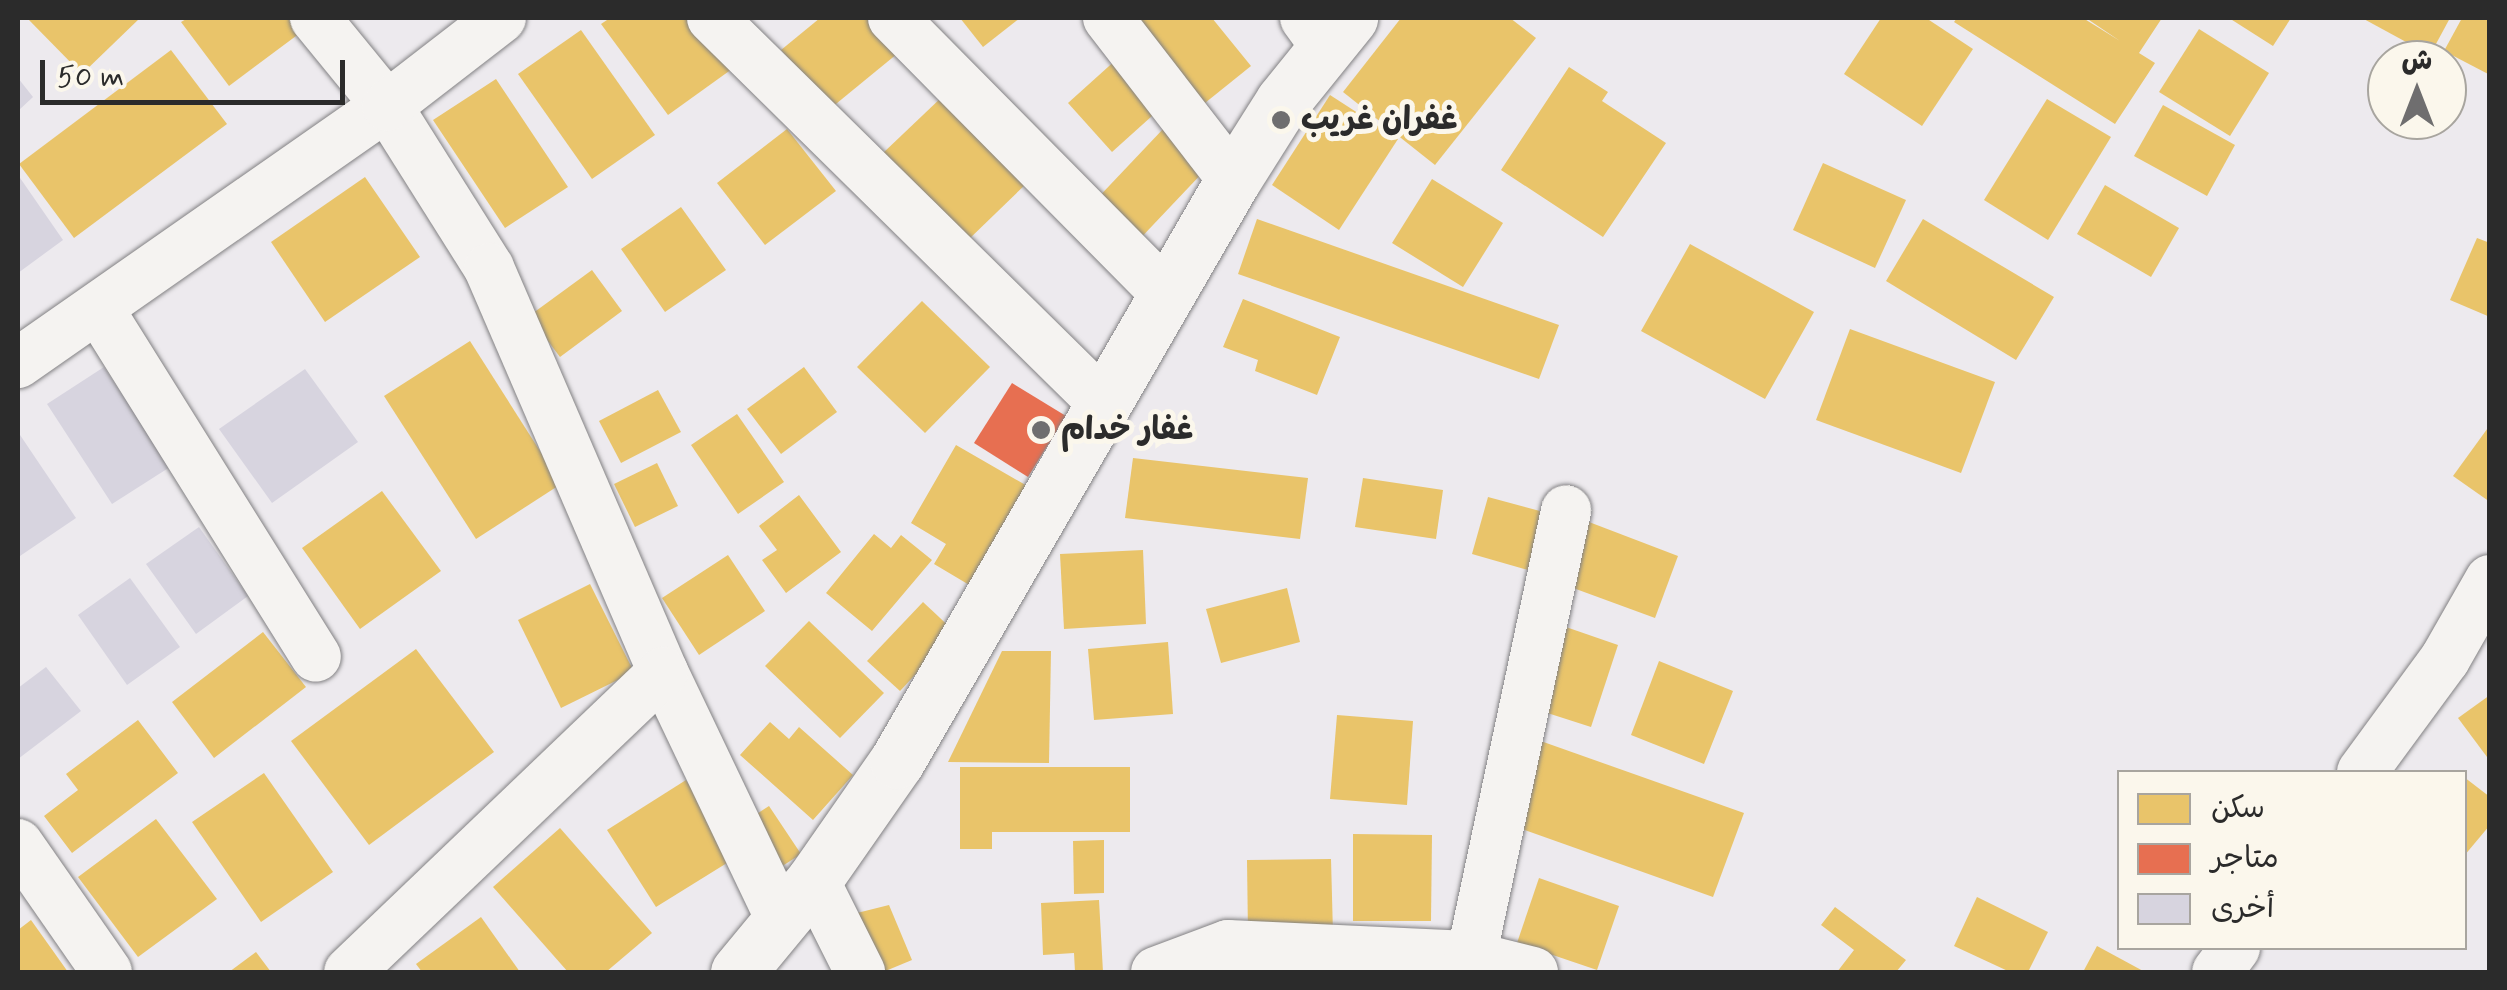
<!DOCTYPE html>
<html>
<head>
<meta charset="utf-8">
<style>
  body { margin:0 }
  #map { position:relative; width:2507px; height:990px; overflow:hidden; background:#edeaee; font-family:Mynerve,"Playpen Sans Arabic",sans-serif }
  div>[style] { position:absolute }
  .homes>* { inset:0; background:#e9c46a }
  .shops>* { inset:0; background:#e76f51 }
  .building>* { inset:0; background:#d7d4df }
  .roads { filter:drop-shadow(0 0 2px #828183) drop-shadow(0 0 2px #828183) }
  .street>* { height:50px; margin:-25px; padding:0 25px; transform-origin:25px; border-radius:25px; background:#f5f3f1 }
  .secondary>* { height:55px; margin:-27.5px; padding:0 27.5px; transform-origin:27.5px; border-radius:27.5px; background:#f5f3f1 }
  .dots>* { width:28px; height:28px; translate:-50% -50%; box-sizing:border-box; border:5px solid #fbf7ec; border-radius:50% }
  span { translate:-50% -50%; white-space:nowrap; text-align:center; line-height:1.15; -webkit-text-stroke:10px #fbf7ec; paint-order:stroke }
  .poi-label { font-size:32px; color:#2b2b2b; font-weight:700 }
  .left { translate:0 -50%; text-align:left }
  .frame { position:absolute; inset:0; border:20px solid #2b2b2b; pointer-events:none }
  .legend { position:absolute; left:2117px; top:770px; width:350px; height:180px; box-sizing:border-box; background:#fbf7ec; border:2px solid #a8a59f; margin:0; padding:12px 18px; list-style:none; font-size:30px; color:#2b2b2b }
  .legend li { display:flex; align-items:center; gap:20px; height:50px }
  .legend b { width:50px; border:2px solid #a8a59f }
  .north { position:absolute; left:2367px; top:40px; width:100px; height:100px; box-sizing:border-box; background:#fbf7ec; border:2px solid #a8a59f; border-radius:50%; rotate:0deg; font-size:28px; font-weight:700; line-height:40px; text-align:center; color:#2b2b2b }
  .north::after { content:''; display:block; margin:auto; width:35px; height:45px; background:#6f6e6f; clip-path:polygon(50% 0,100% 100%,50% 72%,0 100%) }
  .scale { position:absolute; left:40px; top:60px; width:305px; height:45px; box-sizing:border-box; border:5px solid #2b2b2b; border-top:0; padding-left:12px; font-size:30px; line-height:35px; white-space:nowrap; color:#2b2b2b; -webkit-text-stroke:8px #fbf7ec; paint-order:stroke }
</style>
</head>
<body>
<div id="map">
  <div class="homes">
    <i style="clip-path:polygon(27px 18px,140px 18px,82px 74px)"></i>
    <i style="clip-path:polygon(188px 18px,288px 18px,300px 33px,229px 86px,181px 22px)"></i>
    <i style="clip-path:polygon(610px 18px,694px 18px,732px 69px,668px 115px,601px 24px)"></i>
    <i style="clip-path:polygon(820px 18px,877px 18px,903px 49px,831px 108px,781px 50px)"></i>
    <i style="clip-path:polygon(960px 18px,1020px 18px,983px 47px)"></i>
    <i style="clip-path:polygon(1128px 18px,1212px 18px,1251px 66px,1200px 107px)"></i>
    <i style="clip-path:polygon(1401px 18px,1510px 18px,1536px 38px,1435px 165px,1343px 92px)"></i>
    <i style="clip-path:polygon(1881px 18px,1926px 18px,1973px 49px,1922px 126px,1844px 74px)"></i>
    <i style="clip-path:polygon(1957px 18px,2083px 18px,2120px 41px,2086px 18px,2162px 18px,2139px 53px,2155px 63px,2115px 124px,1954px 22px)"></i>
    <i style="clip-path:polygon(2229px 18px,2291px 18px,2273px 46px)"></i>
    <i style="clip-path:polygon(2362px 18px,2450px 18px,2430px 55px)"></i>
    <i style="clip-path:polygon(2462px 18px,2490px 18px,2490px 75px,2444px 51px)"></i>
    <i style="clip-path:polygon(2199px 29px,2269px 73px,2230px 136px,2159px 92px)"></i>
    <i style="clip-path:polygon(581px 30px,655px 135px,592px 179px,518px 74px)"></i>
    <i style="clip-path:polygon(171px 50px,227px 124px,74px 238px,19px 164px)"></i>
    <i style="clip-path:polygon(1118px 58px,1162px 107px,1112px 152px,1068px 103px)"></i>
    <i style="clip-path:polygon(1569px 67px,1608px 92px,1602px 101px,1666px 143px,1603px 237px,1501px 170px)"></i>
    <i style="clip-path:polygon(496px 79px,568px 187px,505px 228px,433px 120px)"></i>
    <i style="clip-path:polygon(944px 95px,1028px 182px,966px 242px,882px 154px)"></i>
    <i style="clip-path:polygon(1330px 95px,1398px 139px,1339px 230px,1272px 185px)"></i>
    <i style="clip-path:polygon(2047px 99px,2111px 137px,2048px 240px,1984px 200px)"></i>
    <i style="clip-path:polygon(2163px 105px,2235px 145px,2207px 196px,2134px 156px)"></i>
    <i style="clip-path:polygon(1164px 128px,1207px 168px,1135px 244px,1092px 204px)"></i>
    <i style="clip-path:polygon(787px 129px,836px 191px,765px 245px,717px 183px)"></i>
    <i style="clip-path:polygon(1823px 163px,1906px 200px,1875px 268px,1793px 230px)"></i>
    <i style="clip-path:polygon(365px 177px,420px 257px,325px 322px,271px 242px)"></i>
    <i style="clip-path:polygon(1432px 179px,1503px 223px,1463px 287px,1392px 243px)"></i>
    <i style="clip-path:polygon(2105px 185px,2179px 228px,2151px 277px,2077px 234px)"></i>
    <i style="clip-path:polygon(681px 207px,726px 270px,665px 312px,621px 249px)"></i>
    <i style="clip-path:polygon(1257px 219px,1559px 325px,1539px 379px,1238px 274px)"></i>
    <i style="clip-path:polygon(1923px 219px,2054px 297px,2016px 360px,1886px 281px)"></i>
    <i style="clip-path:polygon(2477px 238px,2490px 243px,2490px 317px,2450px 300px)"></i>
    <i style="clip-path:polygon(1690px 244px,1814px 312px,1765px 399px,1641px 331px)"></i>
    <i style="clip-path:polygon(592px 270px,622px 311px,560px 357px,529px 316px)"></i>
    <i style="clip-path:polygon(1243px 299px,1340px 337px,1317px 395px,1255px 371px,1258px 360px,1223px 347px)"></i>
    <i style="clip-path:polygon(922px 301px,990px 367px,925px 433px,857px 367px)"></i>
    <i style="clip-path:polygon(1850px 329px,1995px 382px,1961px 473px,1816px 420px)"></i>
    <i style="clip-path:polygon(470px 341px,561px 484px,476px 539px,384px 396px)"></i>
    <i style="clip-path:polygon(804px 367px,837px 412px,781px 454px,747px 409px)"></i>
    <i style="clip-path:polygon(658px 390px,681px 432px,621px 463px,599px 421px)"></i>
    <i style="clip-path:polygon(737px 414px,784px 482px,738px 514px,691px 445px)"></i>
    <i style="clip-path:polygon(2490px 425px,2490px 502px,2453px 476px)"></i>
    <i style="clip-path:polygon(956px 445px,1029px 487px,971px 586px,934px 564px,946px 544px,911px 523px)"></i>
    <i style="clip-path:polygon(1133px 458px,1308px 478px,1300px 539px,1125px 518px)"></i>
    <i style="clip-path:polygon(657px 463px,678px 506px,635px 527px,614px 484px)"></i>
    <i style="clip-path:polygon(1363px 478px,1443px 490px,1436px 539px,1355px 527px)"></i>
    <i style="clip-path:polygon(382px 491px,441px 571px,360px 629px,302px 548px)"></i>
    <i style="clip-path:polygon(799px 495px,841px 552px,786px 593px,762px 560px,777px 550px,759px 526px)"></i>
    <i style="clip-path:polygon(1488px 497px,1551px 514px,1535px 572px,1472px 554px)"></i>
    <i style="clip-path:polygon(1589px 522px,1678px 556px,1655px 618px,1565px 585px)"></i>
    <i style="clip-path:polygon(874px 534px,891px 548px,901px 535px,932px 560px,872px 631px,826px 593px)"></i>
    <i style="clip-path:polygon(1143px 550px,1146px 624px,1064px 629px,1060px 554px)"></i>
    <i style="clip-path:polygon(728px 555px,765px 611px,699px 655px,662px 598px)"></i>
    <i style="clip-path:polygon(590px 584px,634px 672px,561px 708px,518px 620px)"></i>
    <i style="clip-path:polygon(1287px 588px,1300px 642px,1221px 663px,1206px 609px)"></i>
    <i style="clip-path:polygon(923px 602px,955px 632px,900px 691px,867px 661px)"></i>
    <i style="clip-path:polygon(809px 621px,884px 693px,840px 738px,765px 666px)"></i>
    <i style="clip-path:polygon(1563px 626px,1618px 645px,1591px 727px,1535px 709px)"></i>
    <i style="clip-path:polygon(263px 632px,306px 687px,214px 758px,172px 702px)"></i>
    <i style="clip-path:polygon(1168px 642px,1173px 714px,1094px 720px,1088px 649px)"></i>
    <i style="clip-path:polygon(416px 649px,494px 752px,369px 845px,291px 741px)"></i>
    <i style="clip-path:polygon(1002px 651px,1051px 651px,1049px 763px,948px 762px)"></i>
    <i style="clip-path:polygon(1659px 661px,1733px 691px,1704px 764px,1631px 735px)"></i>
    <i style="clip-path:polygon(2490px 695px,2490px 761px,2458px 718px)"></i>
    <i style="clip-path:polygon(1337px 715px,1413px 721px,1407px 805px,1330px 799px)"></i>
    <i style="clip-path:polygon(138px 720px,178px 773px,72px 853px,44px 816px,78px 790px,66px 774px)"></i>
    <i style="clip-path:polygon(770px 722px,789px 739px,799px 727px,853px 775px,813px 820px,740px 755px)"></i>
    <i style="clip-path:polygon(1535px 739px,1744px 813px,1713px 897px,1505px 823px)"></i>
    <i style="clip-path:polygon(960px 767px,1130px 767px,1130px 832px,992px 832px,992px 849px,960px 849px)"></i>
    <i style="clip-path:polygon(264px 773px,333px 872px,261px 922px,192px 822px)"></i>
    <i style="clip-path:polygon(2464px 777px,2490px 797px,2490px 825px,2464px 856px)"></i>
    <i style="clip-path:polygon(686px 780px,735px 858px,656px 907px,607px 830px)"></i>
    <i style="clip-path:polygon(769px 806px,801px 854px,770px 874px,738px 826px)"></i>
    <i style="clip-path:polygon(156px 819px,217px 899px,138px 957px,78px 877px)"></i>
    <i style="clip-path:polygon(560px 828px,652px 933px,606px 972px,568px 972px,493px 887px)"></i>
    <i style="clip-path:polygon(1353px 834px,1432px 835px,1431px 921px,1353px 921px)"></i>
    <i style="clip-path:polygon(1104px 840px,1104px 893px,1074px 894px,1073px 841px)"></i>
    <i style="clip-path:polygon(1331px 859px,1333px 934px,1248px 935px,1247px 860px)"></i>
    <i style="clip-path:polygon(1539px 878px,1619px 906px,1597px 970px,1517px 943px)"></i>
    <i style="clip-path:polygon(1977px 897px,2048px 932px,2028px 972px,2010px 972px,1954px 946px)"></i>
    <i style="clip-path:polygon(1099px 900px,1103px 972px,1075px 972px,1074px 953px,1043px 955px,1041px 903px)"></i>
    <i style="clip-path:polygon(889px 905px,912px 960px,883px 972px,857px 913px)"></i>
    <i style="clip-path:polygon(1835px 907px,1906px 960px,1896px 972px,1837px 972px,1854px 950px,1821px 925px)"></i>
    <i style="clip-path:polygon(481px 917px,520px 972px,422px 972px,416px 964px)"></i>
    <i style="clip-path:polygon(31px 920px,68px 972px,18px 972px,18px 930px)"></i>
    <i style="clip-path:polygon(2097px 946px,2145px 972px,2083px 972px)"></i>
    <i style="clip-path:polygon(256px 952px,271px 972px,229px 972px)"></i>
  </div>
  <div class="shops">
    <i style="clip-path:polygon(1012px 383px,1066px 416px,1028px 477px,974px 443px)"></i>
  </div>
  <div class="building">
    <i style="clip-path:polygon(18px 78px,33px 97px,18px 111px)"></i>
    <i style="clip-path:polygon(18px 175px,63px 240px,18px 273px)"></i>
    <i style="clip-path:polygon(104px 367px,170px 467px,112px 504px,47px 404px)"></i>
    <i style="clip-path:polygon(305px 369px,358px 442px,272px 503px,219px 429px)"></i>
    <i style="clip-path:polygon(18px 432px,76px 518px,20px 556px,18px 553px)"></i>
    <i style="clip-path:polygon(199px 527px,248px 596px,196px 634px,146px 564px)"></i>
    <i style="clip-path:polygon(130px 578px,180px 647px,127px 685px,78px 615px)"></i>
    <i style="clip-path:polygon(46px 667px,81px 711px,18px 759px,18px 688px)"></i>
  </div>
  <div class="roads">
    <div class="street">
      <i style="left:315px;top:18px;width:114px;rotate:50.7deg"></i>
      <i style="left:387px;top:106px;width:191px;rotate:57.8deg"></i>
      <i style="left:489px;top:268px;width:440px;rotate:66.7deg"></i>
      <i style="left:663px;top:672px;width:276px;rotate:64.5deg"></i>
      <i style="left:712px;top:18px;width:552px;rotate:44.56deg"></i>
      <i style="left:893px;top:18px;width:391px;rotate:45.3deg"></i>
      <i style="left:1108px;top:18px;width:205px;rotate:52.3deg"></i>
      <i style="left:1305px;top:18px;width:36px;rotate:54deg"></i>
      <i style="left:98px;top:308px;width:411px;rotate:58deg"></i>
      <i style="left:18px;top:363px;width:450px;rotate:-34.9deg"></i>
      <i style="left:387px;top:106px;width:144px;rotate:-37.7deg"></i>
      <i style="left:2362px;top:772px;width:140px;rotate:-53.7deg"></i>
      <i style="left:2445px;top:659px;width:91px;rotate:-60.3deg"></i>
      <i style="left:18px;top:844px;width:156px;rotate:55.2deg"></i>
      <i style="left:814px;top:880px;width:103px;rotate:63.4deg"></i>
      <i style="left:349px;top:972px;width:434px;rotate:-43.7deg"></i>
      <i style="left:1156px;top:972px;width:77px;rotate:-20.6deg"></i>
      <i style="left:1228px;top:945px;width:241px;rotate:2.6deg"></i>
      <i style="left:1469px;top:956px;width:66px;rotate:14deg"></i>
      <i style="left:1468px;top:972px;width:472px;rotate:-78deg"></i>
      <i style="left:2217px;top:972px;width:30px;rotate:-53deg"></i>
    </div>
    <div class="secondary">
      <i style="left:738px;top:972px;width:119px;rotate:-50.4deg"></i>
      <i style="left:814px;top:880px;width:145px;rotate:-55.1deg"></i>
      <i style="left:897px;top:761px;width:671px;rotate:-59.96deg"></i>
      <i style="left:1233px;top:180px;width:93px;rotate:-57.7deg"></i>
      <i style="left:1283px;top:101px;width:107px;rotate:-51.1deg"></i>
    </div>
  </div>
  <div class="dots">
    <i style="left:1281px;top:120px;background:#6f6e6f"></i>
    <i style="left:1041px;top:430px;background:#6f6e6f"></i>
  </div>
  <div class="poi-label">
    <span class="left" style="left:1301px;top:120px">غفران غريب</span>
    <span class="left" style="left:1061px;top:430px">غفار خدام</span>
  </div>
  <div class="frame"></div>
  <ul class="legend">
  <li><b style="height:28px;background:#e9c46a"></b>سكن</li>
  <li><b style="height:28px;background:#e76f51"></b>متاجر</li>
  <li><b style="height:28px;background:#d7d4df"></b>أخرى</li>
  </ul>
  <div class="north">ش</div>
  <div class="scale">50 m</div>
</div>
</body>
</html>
